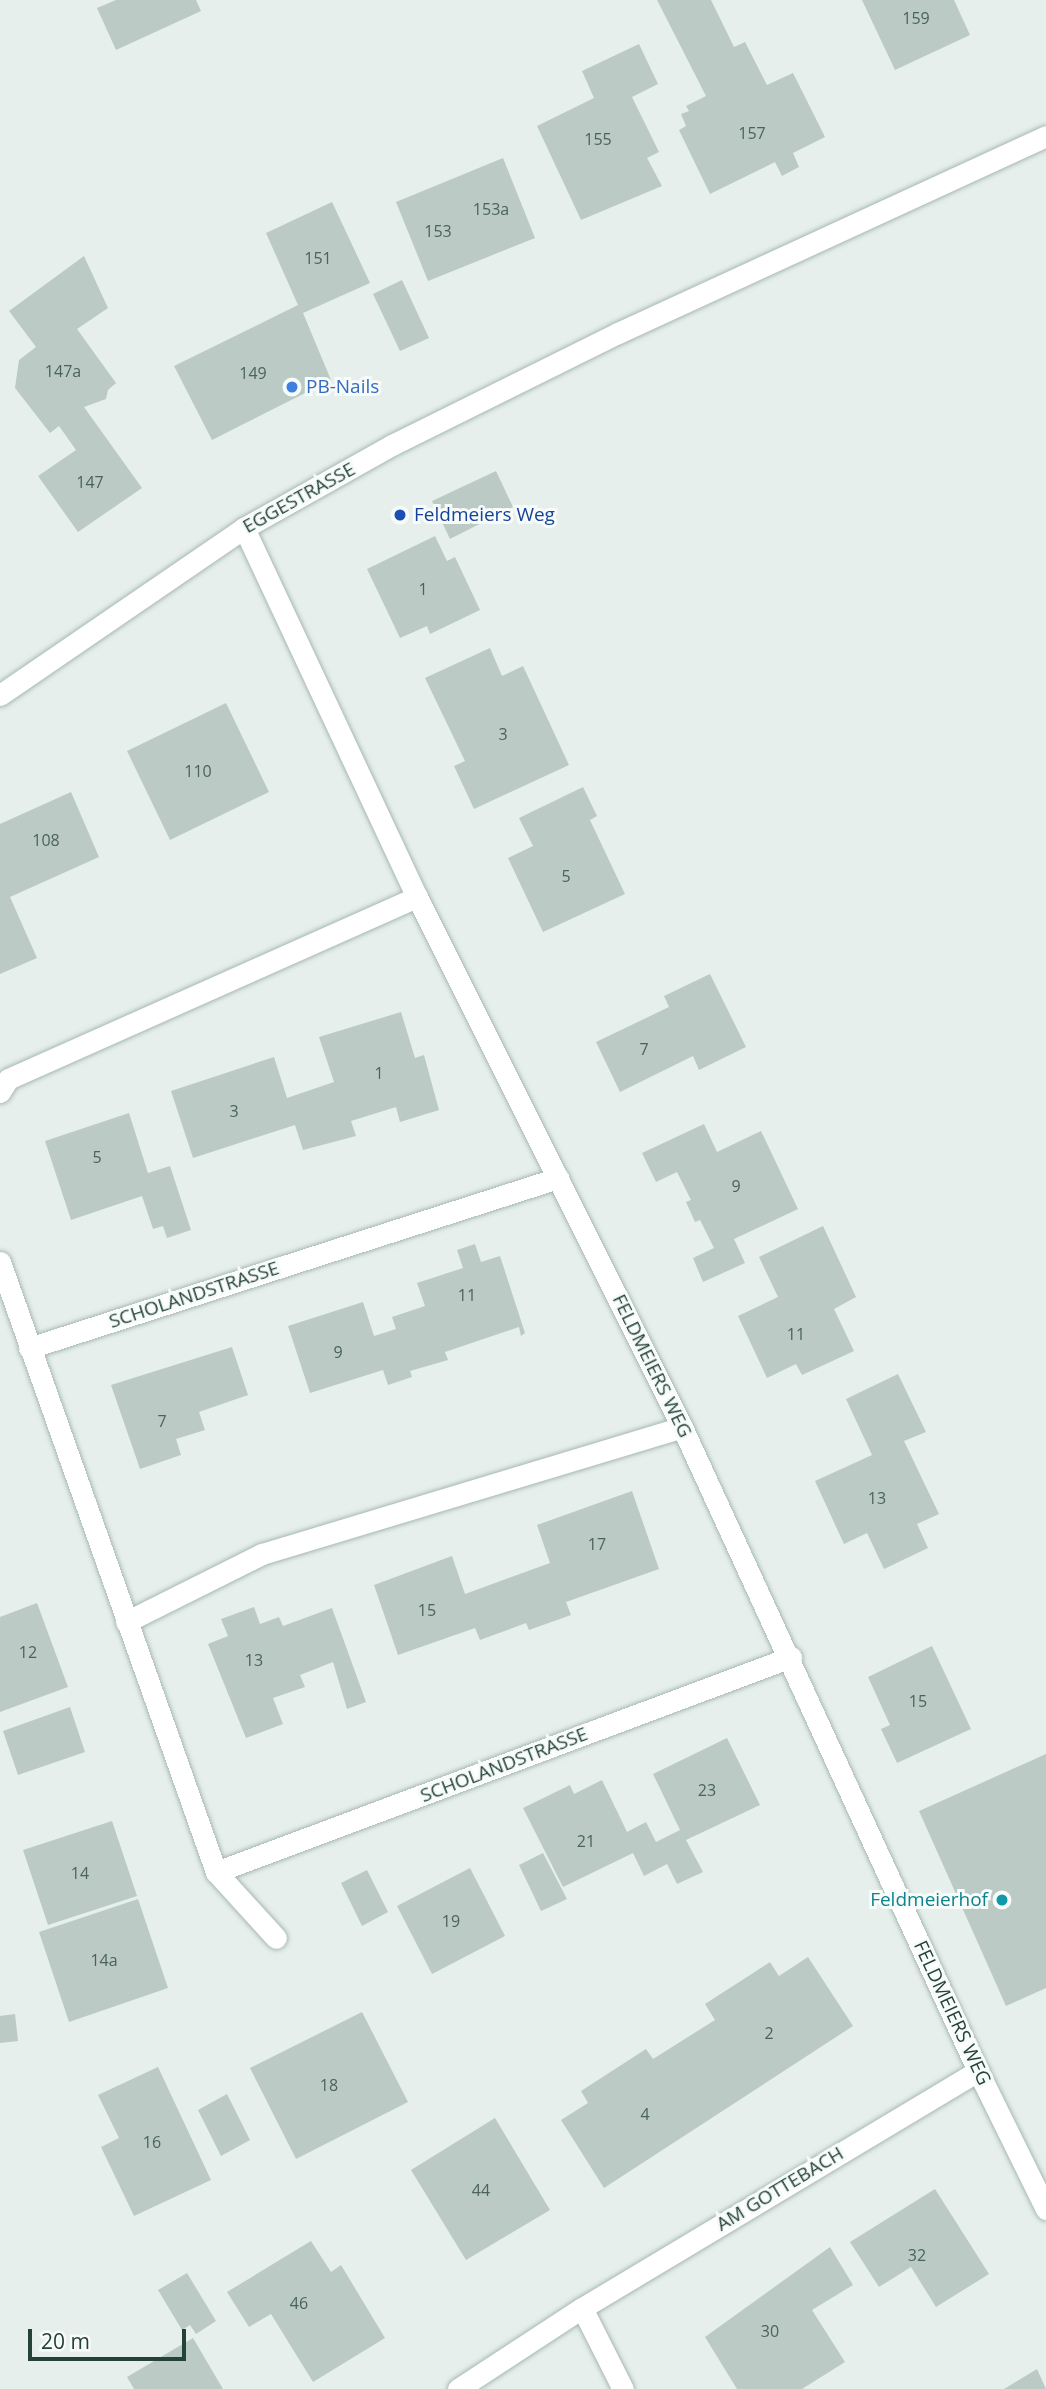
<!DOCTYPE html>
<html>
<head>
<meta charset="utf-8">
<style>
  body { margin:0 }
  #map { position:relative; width:1046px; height:2389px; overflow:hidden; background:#e6efeb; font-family:"Open Sans",sans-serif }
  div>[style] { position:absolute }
  .building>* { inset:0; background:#bbcac4 }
  .roads { filter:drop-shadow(0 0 2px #a8b8b2) drop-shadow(0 0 2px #a8b8b2) }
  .lane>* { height:21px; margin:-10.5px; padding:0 10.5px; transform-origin:10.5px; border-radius:10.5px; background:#fff }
  .street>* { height:21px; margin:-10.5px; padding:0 10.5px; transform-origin:10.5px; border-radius:10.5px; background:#fff }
  .secondary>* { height:21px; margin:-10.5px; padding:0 10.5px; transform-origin:10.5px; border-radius:10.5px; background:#fff }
  .dots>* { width:19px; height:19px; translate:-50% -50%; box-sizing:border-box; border:4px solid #f7fbf9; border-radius:50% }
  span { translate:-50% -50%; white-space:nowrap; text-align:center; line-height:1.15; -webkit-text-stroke:6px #f7fbf9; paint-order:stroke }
  .number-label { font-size:16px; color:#4a645c }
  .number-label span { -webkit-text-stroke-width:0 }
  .shop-label { font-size:19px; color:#366cbe }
  .left { translate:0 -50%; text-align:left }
  .street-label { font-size:19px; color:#24423a }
  .transit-label { font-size:19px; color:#164399 }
  .culture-label { font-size:19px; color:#0d838f }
  .right { translate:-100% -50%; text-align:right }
  .scale { position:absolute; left:28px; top:2329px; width:158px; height:32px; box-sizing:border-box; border:4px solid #24423a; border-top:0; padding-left:9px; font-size:21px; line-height:24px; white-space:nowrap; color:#24423a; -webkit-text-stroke:5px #f7fbf9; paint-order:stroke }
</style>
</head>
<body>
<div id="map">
  <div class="building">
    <i style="clip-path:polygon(116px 0,196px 0,201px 11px,116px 50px,97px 8px)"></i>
    <i style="clip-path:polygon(657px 0,711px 0,734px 47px,745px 42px,767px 85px,793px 73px,825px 137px,793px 153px,799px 167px,782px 176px,775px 162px,710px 194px,679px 130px,686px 126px,681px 114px,689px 111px,686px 106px,706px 96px)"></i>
    <i style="clip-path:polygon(862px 0,954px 0,970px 35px,895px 70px)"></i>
    <i style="clip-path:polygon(639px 44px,658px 84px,632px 97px,659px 152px,647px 158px,662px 186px,581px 220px,537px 126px,594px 98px,582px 71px)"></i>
    <i style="clip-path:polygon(503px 158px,535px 238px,428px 281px,396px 202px)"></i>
    <i style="clip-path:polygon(332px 202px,370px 283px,303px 313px,331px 380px,212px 440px,174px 366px,298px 305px,266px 233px)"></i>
    <i style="clip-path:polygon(84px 256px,108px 308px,77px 329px,116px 383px,108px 390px,106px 399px,84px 407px,142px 488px,78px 532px,38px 476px,76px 450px,59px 426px,50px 433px,15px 388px,19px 360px,36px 347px,9px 311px)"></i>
    <i style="clip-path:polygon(402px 280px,429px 338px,400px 351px,373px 294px)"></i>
    <i style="clip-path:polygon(496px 471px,513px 507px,450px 539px,432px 501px)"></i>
    <i style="clip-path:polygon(435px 536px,447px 561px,455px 557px,480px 610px,430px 634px,427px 626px,400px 638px,367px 569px)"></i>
    <i style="clip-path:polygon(490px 648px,502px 676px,523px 666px,569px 765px,474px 809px,454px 766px,465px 761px,425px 678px)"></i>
    <i style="clip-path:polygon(226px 703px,269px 792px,170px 840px,127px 751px)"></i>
    <i style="clip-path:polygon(583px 787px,597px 816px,590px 820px,625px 894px,543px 932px,508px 858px,533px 846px,519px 818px)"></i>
    <i style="clip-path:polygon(71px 792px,99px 857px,10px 897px,37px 958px,0 974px,0 824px)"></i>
    <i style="clip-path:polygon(710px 974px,746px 1047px,699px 1070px,693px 1056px,620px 1092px,596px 1042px,669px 1007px,664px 996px)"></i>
    <i style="clip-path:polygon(401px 1012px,415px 1058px,424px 1055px,439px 1110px,400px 1122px,396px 1107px,351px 1121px,356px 1136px,303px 1150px,295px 1125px,193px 1158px,171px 1091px,274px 1057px,287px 1098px,334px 1082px,319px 1037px)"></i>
    <i style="clip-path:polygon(129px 1113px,148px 1173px,170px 1166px,191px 1230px,167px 1238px,163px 1226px,153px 1229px,142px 1196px,71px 1220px,45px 1141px)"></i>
    <i style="clip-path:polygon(704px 1124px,717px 1152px,761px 1131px,798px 1209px,734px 1239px,745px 1263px,703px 1282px,693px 1258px,714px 1248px,700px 1220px,695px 1222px,686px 1202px,691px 1200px,677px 1172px,656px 1182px,642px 1153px)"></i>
    <i style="clip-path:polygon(823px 1226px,856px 1297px,834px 1309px,854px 1351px,802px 1375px,796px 1364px,767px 1378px,738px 1316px,778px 1297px,759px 1257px)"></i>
    <i style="clip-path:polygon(475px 1244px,481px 1262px,500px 1256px,525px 1333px,521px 1336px,519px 1327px,445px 1352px,448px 1360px,410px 1371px,412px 1377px,388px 1385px,383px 1370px,310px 1393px,288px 1326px,363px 1302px,374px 1336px,396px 1329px,392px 1317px,425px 1306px,417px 1283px,463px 1268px,457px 1250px)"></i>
    <i style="clip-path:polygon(232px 1347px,248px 1395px,199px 1412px,205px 1430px,176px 1439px,181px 1455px,140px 1469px,111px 1385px)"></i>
    <i style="clip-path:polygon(898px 1374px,926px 1432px,904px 1441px,939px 1514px,917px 1524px,928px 1548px,884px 1569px,867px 1533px,844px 1544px,815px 1481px,872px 1455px,846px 1399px)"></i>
    <i style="clip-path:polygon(632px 1491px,659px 1569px,566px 1602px,571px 1615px,529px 1630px,526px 1623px,480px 1640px,475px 1628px,398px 1655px,374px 1585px,452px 1556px,465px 1594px,550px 1563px,537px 1525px)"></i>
    <i style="clip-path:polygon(37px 1603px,68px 1687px,0 1712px,0 1617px)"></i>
    <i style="clip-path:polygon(254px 1607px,260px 1624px,279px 1617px,283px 1626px,332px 1608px,366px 1702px,347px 1709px,333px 1662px,300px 1675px,305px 1687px,273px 1698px,283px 1724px,246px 1738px,208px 1644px,228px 1636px,221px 1619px)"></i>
    <i style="clip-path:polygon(932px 1646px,971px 1729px,897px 1763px,881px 1729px,890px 1725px,868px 1677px)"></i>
    <i style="clip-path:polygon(70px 1707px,85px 1752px,18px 1775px,3px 1731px)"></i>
    <i style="clip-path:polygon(727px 1738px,760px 1805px,686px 1840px,703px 1872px,677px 1884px,667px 1864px,644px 1876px,633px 1853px,563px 1887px,523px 1808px,570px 1785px,574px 1794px,602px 1780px,627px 1832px,646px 1822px,656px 1842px,680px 1830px,653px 1774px)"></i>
    <i style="clip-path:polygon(1046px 1754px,1046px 1988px,1006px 2006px,919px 1811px)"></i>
    <i style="clip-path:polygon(112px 1821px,137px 1896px,48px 1925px,23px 1850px)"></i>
    <i style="clip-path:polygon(543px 1853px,567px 1899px,541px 1911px,519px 1865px)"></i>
    <i style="clip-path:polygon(470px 1868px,505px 1936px,432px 1974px,397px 1906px)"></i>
    <i style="clip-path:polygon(367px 1870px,388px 1912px,362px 1926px,341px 1883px)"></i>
    <i style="clip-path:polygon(138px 1899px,168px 1988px,69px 2022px,39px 1932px)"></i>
    <i style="clip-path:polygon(808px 1957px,853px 2026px,604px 2188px,561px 2120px,588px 2103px,581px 2091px,646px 2049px,653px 2059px,715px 2020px,705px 2004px,770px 1962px,779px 1976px)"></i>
    <i style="clip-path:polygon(362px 2012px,408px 2102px,296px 2159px,250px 2068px)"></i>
    <i style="clip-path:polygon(15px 2014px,18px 2041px,0 2043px,0 2016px)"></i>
    <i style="clip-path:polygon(158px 2067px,211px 2180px,134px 2216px,101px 2147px,119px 2138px,98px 2095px)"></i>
    <i style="clip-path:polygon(227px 2094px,250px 2140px,221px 2156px,198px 2110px)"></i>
    <i style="clip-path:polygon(495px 2118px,550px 2210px,466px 2260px,411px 2170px)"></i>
    <i style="clip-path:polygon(935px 2189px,989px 2274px,936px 2307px,911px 2267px,879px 2287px,850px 2242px)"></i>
    <i style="clip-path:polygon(311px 2241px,331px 2272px,341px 2265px,385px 2338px,313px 2382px,271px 2314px,249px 2327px,227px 2292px)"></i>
    <i style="clip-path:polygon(830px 2247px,853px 2285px,812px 2310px,845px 2362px,802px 2389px,737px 2389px,705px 2337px)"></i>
    <i style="clip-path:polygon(187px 2273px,216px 2321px,196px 2334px,190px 2325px,182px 2330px,158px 2290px)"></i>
    <i style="clip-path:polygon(193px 2338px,223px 2389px,134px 2389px,127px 2377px)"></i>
    <i style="clip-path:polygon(1037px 2369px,1046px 2389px,1004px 2389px)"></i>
  </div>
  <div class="roads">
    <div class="lane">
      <i style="left:29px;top:1348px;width:556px;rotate:-17.82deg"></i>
      <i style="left:126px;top:1622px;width:152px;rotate:-26.6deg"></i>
      <i style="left:262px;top:1554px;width:439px;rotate:-16.8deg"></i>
      <i style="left:216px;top:1872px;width:614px;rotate:-20.5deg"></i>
    </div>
    <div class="street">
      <i style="left:244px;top:528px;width:408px;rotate:64.9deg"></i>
      <i style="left:417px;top:897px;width:593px;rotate:63.43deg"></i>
      <i style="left:682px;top:1427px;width:709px;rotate:65.32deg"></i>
      <i style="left:978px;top:2071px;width:154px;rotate:63.8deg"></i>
      <i style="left:0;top:1092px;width:15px;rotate:-58deg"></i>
      <i style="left:8px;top:1079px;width:448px;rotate:-24deg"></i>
      <i style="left:0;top:1262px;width:647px;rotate:70.5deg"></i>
      <i style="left:216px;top:1872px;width:89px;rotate:47.7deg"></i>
      <i style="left:582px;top:2308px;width:91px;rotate:63.2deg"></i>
      <i style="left:458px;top:2389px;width:148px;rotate:-33.2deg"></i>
      <i style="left:582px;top:2308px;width:462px;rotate:-30.9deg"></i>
    </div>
    <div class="secondary">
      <i style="left:0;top:695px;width:296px;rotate:-34.4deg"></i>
      <i style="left:244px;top:528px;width:170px;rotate:-29.3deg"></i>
      <i style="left:392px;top:445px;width:252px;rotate:-26.4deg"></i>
      <i style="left:618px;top:333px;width:471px;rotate:-24.7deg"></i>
    </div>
  </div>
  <div class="dots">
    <i style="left:292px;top:387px;background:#3f7fe0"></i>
    <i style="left:400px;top:515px;background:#1a4fb4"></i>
    <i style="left:1002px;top:1900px;background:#0f9aa8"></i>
  </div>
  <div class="number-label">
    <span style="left:916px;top:18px">159</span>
    <span style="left:752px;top:133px">157</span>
    <span style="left:598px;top:139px">155</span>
    <span style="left:491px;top:209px">153a</span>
    <span style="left:438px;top:231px">153</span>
    <span style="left:318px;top:258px">151</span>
    <span style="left:63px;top:371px">147a</span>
    <span style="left:253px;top:373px">149</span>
    <span style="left:90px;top:482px">147</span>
    <span style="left:423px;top:589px">1</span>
    <span style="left:503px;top:734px">3</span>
    <span style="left:198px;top:771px">110</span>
    <span style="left:46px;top:840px">108</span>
    <span style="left:566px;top:876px">5</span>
    <span style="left:644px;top:1049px">7</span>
    <span style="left:379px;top:1073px">1</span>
    <span style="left:234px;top:1111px">3</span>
    <span style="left:97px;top:1157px">5</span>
    <span style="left:736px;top:1186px">9</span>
    <span style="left:467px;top:1295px">11</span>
    <span style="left:796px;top:1334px">11</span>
    <span style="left:338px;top:1352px">9</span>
    <span style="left:162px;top:1421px">7</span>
    <span style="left:877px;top:1498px">13</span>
    <span style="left:597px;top:1544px">17</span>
    <span style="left:427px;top:1610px">15</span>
    <span style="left:28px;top:1652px">12</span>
    <span style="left:254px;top:1660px">13</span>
    <span style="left:918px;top:1701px">15</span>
    <span style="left:707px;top:1790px">23</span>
    <span style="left:586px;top:1841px">21</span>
    <span style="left:80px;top:1873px">14</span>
    <span style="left:451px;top:1921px">19</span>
    <span style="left:104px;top:1960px">14a</span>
    <span style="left:769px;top:2033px">2</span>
    <span style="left:329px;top:2085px">18</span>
    <span style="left:645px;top:2114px">4</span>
    <span style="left:152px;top:2142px">16</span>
    <span style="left:481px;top:2190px">44</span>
    <span style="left:917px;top:2255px">32</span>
    <span style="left:299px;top:2303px">46</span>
    <span style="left:770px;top:2331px">30</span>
  </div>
  <div class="shop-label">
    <span class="left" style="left:306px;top:387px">PB-Nails</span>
  </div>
  <div class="street-label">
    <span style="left:299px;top:498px;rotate:-29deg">EGGESTRASSE</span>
    <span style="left:194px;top:1295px;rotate:-18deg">SCHOLANDSTRASSE</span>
    <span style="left:652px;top:1366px;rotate:64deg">FELDMEIERS WEG</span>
    <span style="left:504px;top:1765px;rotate:-21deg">SCHOLANDSTRASSE</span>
    <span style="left:952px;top:2013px;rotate:65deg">FELDMEIERS WEG</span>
    <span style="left:780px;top:2189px;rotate:-31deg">AM GOTTEBACH</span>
  </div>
  <div class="transit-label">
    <span class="left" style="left:414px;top:515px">Feldmeiers Weg</span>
  </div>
  <div class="culture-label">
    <span class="right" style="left:988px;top:1900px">Feldmeierhof</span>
  </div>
  <div class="scale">20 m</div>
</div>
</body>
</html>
